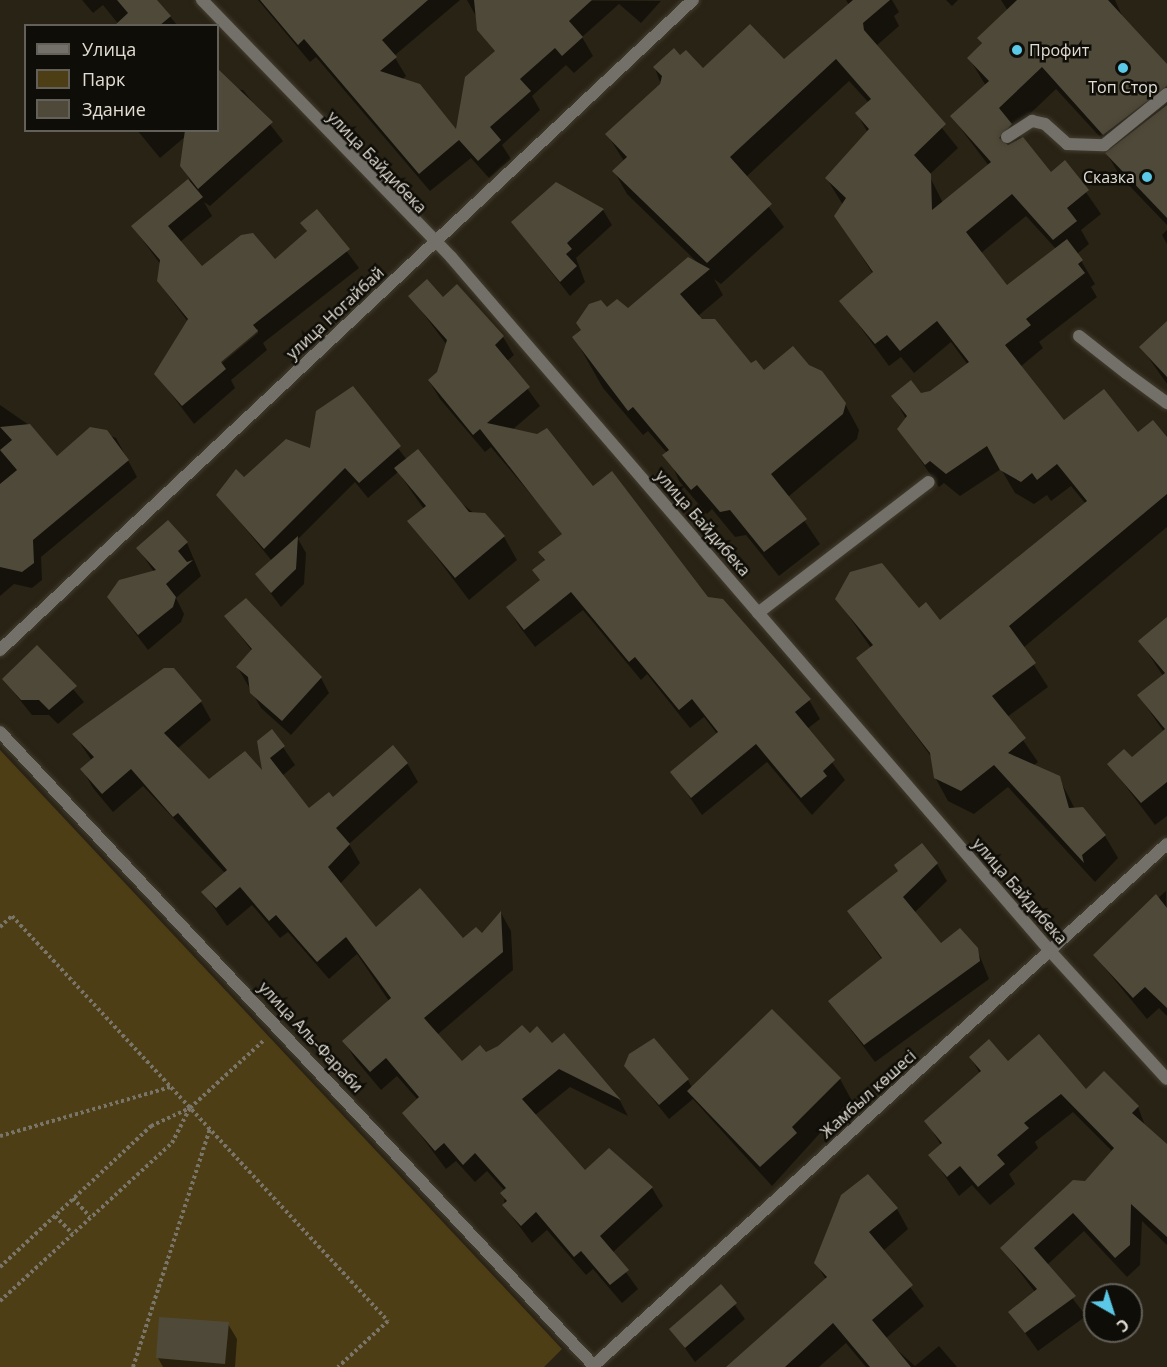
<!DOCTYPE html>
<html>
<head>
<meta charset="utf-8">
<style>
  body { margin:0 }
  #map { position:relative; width:1167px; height:1367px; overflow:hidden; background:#292315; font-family:"Open Sans",sans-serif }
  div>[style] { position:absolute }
  .green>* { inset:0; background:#4d3e15 }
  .shadow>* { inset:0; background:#0007 }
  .building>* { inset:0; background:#4f4939 }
  .path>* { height:4px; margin-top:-2px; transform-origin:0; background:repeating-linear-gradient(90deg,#7a7569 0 3px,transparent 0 6px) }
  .roads { filter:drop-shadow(0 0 2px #433d30) drop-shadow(0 0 2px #433d30) }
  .service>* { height:12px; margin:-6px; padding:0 6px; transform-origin:6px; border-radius:6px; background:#737069 }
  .minor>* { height:12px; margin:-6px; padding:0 6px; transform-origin:6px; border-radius:6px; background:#737069 }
  .dots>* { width:16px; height:16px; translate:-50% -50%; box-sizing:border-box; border:3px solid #0f0d07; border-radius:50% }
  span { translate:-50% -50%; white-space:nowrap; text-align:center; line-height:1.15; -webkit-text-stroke:5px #0f0d07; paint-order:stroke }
  .poi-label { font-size:16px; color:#e1ddd4 }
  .left { translate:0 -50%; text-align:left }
  .right { translate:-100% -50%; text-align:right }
  .street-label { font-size:16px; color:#e1ddd4 }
  .legend { position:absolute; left:24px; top:24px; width:195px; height:108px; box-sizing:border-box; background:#0f0d07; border:2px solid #636059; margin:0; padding:8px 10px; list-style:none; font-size:18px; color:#e1ddd4 }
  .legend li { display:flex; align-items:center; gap:12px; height:30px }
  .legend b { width:30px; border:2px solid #636059 }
  .north { position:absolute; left:1083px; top:1283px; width:60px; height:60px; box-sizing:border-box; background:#0f0d07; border:2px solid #636059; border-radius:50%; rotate:141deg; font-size:16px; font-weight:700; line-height:24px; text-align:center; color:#e1ddd4 }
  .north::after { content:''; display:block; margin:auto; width:21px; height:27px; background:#5bc8e7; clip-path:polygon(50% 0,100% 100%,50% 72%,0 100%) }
</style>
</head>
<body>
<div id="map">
  <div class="green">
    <i style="clip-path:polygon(0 750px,562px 1349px,544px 1367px,0 1367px)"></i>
  </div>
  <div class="shadow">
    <i style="clip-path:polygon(82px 0,156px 0,178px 26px,120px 26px,103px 5px,93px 13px)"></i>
    <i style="clip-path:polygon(258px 0,460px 0,394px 56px,406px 76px,402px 80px,457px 133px,496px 52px,467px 0,661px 1px,641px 23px,619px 4px,582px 37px,593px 56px,574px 73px,566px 65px,532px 96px,540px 110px,502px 145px,511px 159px,489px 178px,471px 158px,430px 191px,316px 57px,310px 62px)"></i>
    <i style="clip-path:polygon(evenodd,846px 0,892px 0,899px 12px,894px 16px,899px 26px,876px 46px,958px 148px,929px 175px,943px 203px,989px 166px,952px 117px,986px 86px,969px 58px,1008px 11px,1001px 0,1115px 0,1124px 20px,1167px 67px,1167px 225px,1120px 176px,1107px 154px,1112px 150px,1056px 89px,1014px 129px,1051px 174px,1065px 162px,1101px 214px,1081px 230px,1089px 244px,1077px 254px,1095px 284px,1091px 287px,1097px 297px,1039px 342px,1043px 348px,1020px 367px,1064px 422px,1167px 440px,1167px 527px,1023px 648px,1048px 687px,1007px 717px,1038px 762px,1033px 766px,1059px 778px,1075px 809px,1105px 836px,1118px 858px,1095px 882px,1008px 787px,974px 814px,948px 801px,935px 777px,933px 759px,858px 658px,871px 648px,837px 599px,918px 610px,940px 622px,1086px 504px,1071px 486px,1051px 501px,1047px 495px,1034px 504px,1015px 493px,1001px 469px,960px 496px,944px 483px,939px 487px,899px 429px,906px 419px,893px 396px,931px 393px,968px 365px,951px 342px,914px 373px,901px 357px,889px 366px,841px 301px,873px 274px,836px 216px,843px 205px,827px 179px,868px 133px,857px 114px,869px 103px,849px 81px,746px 177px,784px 227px,721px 284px,714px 279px,723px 295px,698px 316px,751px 366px,845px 404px,859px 430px,857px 439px,788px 497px,820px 544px,779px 576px,746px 535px,735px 537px,712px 509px,707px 514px,679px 481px,667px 453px,648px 431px,643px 435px,603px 388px,574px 337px,606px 309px,628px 310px,698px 263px,627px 194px,614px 171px,624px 161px,607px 134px,661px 85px,655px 68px,680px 57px,702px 70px,784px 62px,849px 5px,846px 0,1026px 216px,1056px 249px,1007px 287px,981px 253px,1026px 216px)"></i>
    <i style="clip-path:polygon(946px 0,958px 0,952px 6px)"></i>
    <i style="clip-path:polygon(evenodd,218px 71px,233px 89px,243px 90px,283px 141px,210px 206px,204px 202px,212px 216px,180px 242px,202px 268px,274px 261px,308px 233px,302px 223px,317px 211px,359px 268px,263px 343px,267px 350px,231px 380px,235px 388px,194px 424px,156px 374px,188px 322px,158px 281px,161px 265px,133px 227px,190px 180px,182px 166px,186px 136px,160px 158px,137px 130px,218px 130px,218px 71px,258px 329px,258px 333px,216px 368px,214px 366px,258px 329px)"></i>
    <i style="clip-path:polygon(556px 184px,603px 210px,612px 225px,576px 258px,585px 282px,570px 296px,512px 222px)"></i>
    <i style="clip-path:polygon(1167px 230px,1167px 244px,1162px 235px)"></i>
    <i style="clip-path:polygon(410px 296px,443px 299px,503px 337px,514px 355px,507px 361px,540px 406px,512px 430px,593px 488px,809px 700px,820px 719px,807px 729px,845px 780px,812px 815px,767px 762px,702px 815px,672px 772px,718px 735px,704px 717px,690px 728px,647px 674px,641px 680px,583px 610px,535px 647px,519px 626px,508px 608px,541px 581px,534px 570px,545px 562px,540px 553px,564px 534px,491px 447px,485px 452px,440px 399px,429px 381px,438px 373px,447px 345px)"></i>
    <i style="clip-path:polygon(1167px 323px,1167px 384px,1141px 347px)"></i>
    <i style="clip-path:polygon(352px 388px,407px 460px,504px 537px,517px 560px,469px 600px,409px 521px,424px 509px,398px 472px,368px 498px,355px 482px,298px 539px,306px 553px,304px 584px,281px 607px,257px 575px,272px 561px,218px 495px,311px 450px)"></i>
    <i style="clip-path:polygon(0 405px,29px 425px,57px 459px,91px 428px,116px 438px,137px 477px,41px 557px,42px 580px,32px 588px,14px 584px,0 596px)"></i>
    <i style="clip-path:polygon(187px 543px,201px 576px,176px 598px,184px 614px,181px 622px,148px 650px,108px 597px,154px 572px,138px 548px)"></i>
    <i style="clip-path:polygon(226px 617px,321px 678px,329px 693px,291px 735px,261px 708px,238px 668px,252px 651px)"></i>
    <i style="clip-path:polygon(1167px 628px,1167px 816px,1155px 825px,1109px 764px,1132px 759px,1164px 732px,1139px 696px,1163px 676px,1140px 641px)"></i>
    <i style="clip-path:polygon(37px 647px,84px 702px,58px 724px,49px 715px,32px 715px,3px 679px)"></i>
    <i style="clip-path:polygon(201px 702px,211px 720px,177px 749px,208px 781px,264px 775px,272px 731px,295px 765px,282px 776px,309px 810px,407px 763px,418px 782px,349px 844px,360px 863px,340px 884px,376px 929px,463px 940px,482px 935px,501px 913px,511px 931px,513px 970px,437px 1035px,462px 1063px,530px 1035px,552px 1045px,564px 1035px,620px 1101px,628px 1116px,570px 1087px,534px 1116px,585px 1172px,609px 1150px,652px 1188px,663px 1206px,612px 1253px,638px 1289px,622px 1303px,593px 1269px,586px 1275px,547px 1230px,532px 1243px,504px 1206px,505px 1191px,487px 1171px,475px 1182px,456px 1161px,446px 1169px,404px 1113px,418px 1100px,397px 1076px,381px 1090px,355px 1059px,344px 1041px,389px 1001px,357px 954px,329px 979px,288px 932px,280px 938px,252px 905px,227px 926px,203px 892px,225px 873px,143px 786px,113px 812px,93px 788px,82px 769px,92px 761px,74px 734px)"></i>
    <i style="clip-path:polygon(937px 864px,947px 881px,914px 913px,941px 945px,977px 949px,989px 979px,875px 1062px,830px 1002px,882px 960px,848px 912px)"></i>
    <i style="clip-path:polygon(1166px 891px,1167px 1016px,1159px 1008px,1147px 1019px,1094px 955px)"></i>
    <i style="clip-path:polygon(971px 1058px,1008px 1063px,1138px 1107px,1146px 1128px,1167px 1147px,1167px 1245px,1142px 1221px,1140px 1265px,1127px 1277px,1084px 1231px,1047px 1265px,1086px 1316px,1038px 1351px,1010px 1312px,1035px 1292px,1002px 1249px,1085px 1183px,1113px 1152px,1073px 1112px,1035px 1142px,1038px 1148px,1009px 1174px,1015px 1184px,990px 1205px,972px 1185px,959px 1196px,930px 1155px,941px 1145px,926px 1121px,980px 1074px)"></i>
    <i style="clip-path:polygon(626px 1066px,688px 1080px,692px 1088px,840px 1079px,851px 1099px,772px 1186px,693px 1099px,669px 1119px)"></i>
    <i style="clip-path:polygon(897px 1209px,908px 1229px,883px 1251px,924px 1306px,885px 1339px,915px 1366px,939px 1346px,957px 1367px,866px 1367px,846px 1343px,819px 1367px,729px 1367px,826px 1280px,816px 1263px)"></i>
    <i style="clip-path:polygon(721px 1286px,745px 1319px,695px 1362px,671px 1329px)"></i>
    <i style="clip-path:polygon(228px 1324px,237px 1339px,235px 1367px,163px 1367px,158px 1358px)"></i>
  </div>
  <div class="building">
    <i style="clip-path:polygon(117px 0,157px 0,171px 16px,159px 26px,114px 26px,128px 13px)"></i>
    <i style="clip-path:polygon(260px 0,428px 0,382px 40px,397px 57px,380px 71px,420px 84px,456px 129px,465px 77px,495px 51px,477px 30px,474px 0,592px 0,569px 21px,583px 37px,562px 56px,555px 48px,520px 79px,531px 91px,490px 127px,501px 140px,478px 161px,459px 140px,419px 174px,304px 39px,298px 45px)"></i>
    <i style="clip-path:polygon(853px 0,890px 0,863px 23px,864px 30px,946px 124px,914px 155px,931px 174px,932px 210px,991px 162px,950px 116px,989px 81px,967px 58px,982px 43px,977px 38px,1017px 0,1108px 0,1167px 64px,1167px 86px,1103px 135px,1042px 67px,999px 108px,1012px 124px,999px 138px,1008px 145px,1023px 137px,1051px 172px,1065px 160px,1089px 190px,1067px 208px,1077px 221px,1053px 240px,1012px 194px,966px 232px,1007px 285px,1067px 239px,1083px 260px,1078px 264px,1085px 273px,1026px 319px,1031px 325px,1005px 345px,1064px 420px,1104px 389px,1138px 432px,1153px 420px,1167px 437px,1167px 494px,1009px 626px,1036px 663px,992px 696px,1026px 738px,1008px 753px,1060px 776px,1069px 808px,1083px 807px,1106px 835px,1082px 855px,1084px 863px,994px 765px,961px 791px,934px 778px,930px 753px,856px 658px,873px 645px,835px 599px,850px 572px,882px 563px,919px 608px,926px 602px,940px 620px,1087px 501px,1057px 464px,1037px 480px,1032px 473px,1021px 482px,1000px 470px,987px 446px,946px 474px,930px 461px,925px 465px,897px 429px,907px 416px,891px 396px,911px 380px,921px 393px,930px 391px,969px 362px,937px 321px,900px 351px,887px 335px,875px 344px,839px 301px,873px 272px,834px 216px,846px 198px,825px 178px,869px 129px,855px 113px,871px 99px,836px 59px,730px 157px,772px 204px,707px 263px,612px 171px,627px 157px,605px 134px,660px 84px,662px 76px,653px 67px,674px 48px,680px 55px,686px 50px,703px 68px,750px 24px,784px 59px)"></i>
    <i style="clip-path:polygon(218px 69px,273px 122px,198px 189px,180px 166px,185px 130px,218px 130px)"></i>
    <i style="clip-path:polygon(1167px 105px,1167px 218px,1105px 153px)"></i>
    <i style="clip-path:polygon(188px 179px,203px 197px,168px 226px,202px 266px,241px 235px,253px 233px,275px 259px,307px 231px,300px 223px,317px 209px,350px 249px,253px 325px,258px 331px,221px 362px,226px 369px,182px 406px,154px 374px,188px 319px,157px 281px,160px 260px,131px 226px)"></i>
    <i style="clip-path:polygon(556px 182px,604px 209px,567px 243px,572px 249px,566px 254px,577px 266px,560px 282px,511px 222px)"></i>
    <i style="clip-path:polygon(688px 257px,710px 269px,680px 294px,702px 319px,715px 319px,751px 363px,756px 360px,764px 370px,793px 346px,809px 365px,822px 371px,846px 403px,843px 414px,771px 474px,807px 519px,764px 552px,730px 510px,720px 512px,697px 485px,691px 490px,662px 455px,669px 450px,633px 407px,628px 411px,572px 337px,581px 330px,576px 323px,589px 304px,601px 300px,607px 307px,617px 299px,628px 308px)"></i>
    <i style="clip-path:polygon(427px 279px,443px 297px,457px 284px,504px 336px,495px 345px,530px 387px,487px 423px,537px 434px,547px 428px,593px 486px,612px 471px,708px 597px,723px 599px,811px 699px,795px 712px,835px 760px,823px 771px,827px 776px,801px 798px,756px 744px,691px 798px,670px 772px,718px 732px,692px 699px,679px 710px,635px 657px,629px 662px,571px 592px,524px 630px,506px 607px,540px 580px,532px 570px,545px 560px,538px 552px,562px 534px,480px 429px,473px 435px,428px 380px,437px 372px,447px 340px,408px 296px)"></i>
    <i style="clip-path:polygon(1167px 321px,1167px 377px,1139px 347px)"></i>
    <i style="clip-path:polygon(353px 386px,401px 446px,359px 483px,345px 468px,264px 549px,216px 495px,236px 469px,244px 477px,286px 439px,310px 448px,316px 411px)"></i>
    <i style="clip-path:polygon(30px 424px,57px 456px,90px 427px,107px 430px,129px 460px,33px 540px,34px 563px,22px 572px,0 567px,0 484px,17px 470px,0 450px,12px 440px,0 427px)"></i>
    <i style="clip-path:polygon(418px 449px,469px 512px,485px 513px,505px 536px,455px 578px,407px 521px,426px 506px,394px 468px)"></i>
    <i style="clip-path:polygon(168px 520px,188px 542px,178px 551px,187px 562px,193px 560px,166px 584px,176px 597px,173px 607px,138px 635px,107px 597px,119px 580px,156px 570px,136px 548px)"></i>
    <i style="clip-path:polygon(298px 536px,296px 569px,271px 593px,255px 574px)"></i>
    <i style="clip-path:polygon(246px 598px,322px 677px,282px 721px,250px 693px,248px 677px,236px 667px,252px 649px,224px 616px)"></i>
    <i style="clip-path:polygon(1167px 617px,1167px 782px,1141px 803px,1107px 764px,1124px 749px,1132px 757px,1165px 729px,1137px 695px,1165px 673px,1138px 641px)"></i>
    <i style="clip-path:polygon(37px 645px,77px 686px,49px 710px,39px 700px,21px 700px,2px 679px)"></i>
    <i style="clip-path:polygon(164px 668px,174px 668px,202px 701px,164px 733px,209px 779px,245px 751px,262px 770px,257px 741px,272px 729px,285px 746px,270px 758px,309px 808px,329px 792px,333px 797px,393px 745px,408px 763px,336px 828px,350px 844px,328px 867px,376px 927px,420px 888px,463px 938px,476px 927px,482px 933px,501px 911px,503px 952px,424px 1018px,462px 1061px,480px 1045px,486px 1052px,498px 1046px,522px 1025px,530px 1033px,537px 1026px,552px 1043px,564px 1033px,621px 1100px,559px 1069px,522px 1099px,585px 1170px,609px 1148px,653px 1187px,600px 1236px,629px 1270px,610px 1285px,581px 1251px,574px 1257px,536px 1212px,521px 1226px,502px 1205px,507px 1201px,500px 1193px,506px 1188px,475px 1153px,463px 1165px,444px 1143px,435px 1151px,402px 1113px,419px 1097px,386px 1058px,370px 1072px,342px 1041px,391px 998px,346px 937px,317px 962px,276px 915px,269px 921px,240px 887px,216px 908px,201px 892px,227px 870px,178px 813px,173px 817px,131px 769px,102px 794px,80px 769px,94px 757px,72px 734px)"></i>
    <i style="clip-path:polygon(922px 843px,938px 863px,903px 897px,941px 943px,960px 928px,978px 948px,980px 961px,864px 1045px,828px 1001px,882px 958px,847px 911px,898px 871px,894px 865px)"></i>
    <i style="clip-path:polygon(1156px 894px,1167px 908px,1167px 1008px,1145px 987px,1133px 998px,1093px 955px)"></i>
    <i style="clip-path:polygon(772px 1009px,841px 1078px,792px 1127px,797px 1133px,760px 1167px,687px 1091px)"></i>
    <i style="clip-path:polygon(1039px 1034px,1086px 1089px,1104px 1071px,1139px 1106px,1132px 1113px,1167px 1144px,1167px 1237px,1131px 1204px,1130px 1245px,1115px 1258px,1073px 1213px,1034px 1248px,1076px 1296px,1025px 1333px,1008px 1312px,1037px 1289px,1000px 1248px,1073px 1180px,1085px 1181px,1114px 1148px,1061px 1094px,1024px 1123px,1029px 1128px,997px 1155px,1005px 1164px,978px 1187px,960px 1166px,947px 1177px,928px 1155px,942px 1143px,924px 1121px,981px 1071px,969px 1057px,989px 1039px,1008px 1061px)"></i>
    <i style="clip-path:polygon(654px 1038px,689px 1079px,659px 1105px,624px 1066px,629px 1054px)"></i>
    <i style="clip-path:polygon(868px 1174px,898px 1208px,869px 1232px,913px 1285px,872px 1320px,911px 1367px,870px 1367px,833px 1323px,785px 1367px,726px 1367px,827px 1277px,814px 1263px,841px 1195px)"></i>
    <i style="clip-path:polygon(721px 1284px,737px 1303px,685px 1348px,669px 1329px)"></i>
    <i style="clip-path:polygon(159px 1317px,229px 1322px,225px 1364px,156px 1358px)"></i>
  </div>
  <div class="path">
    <i style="left:0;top:927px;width:16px;rotate:-43deg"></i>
    <i style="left:12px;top:916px;width:553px;rotate:47.13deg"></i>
    <i style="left:388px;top:1321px;width:68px;rotate:137.4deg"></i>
    <i style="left:0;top:1136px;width:178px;rotate:-16deg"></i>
    <i style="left:73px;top:1198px;width:25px;rotate:48deg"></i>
    <i style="left:55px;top:1216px;width:25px;rotate:45deg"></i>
    <i style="left:0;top:1267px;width:207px;rotate:-43deg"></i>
    <i style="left:151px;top:1126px;width:43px;rotate:-24.8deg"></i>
    <i style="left:190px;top:1108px;width:99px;rotate:-42.5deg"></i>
    <i style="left:0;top:1301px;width:234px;rotate:-42.6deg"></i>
    <i style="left:172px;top:1143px;width:39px;rotate:-63deg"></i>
    <i style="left:133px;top:1367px;width:250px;rotate:-72.1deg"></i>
  </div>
  <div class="roads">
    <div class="service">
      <i style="left:1007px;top:137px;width:30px;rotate:-33deg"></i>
      <i style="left:1032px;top:121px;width:13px;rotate:13deg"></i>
      <i style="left:1045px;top:124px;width:30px;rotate:42deg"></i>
      <i style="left:1067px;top:144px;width:37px;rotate:2deg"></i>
      <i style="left:1104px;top:145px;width:81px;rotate:-39deg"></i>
      <i style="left:1079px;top:336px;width:60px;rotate:38.2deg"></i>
    </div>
    <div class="minor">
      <i style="left:202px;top:0;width:358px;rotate:45.9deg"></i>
      <i style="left:451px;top:257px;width:917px;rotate:49.2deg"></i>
      <i style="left:1050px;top:951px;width:173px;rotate:47.6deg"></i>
      <i style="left:1126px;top:373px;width:51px;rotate:36.2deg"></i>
      <i style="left:758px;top:613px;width:215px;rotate:-37.5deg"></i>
      <i style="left:0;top:650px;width:950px;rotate:-43.17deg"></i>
      <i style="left:0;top:732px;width:870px;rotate:46.86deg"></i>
      <i style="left:592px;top:1367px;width:777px;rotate:-42.29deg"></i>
    </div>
  </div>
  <div class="dots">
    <i style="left:1017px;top:50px;background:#5bc8e7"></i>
    <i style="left:1123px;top:68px;background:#5bc8e7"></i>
    <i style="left:1147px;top:177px;background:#5bc8e7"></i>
  </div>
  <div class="poi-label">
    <span class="left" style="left:1029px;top:50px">Профит</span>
    <span style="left:1123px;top:87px">Топ Стор</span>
    <span class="right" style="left:1135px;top:177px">Сказка</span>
  </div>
  <div class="street-label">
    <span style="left:377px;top:162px;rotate:46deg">улица Байдибека</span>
    <span style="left:335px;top:313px;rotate:-43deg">улица Ногайбай</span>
    <span style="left:703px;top:523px;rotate:49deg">улица Байдибека</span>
    <span style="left:1020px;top:891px;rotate:49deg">улица Байдибека</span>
    <span style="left:311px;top:1037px;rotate:47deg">улица Аль-Фараби</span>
    <span style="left:868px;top:1094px;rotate:-42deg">Жамбыл көшесі</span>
  </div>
  <ul class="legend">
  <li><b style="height:8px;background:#737069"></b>Улица</li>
  <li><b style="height:16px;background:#4d3e15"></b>Парк</li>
  <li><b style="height:16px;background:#4f4939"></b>Здание</li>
  </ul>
  <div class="north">С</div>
</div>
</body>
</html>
